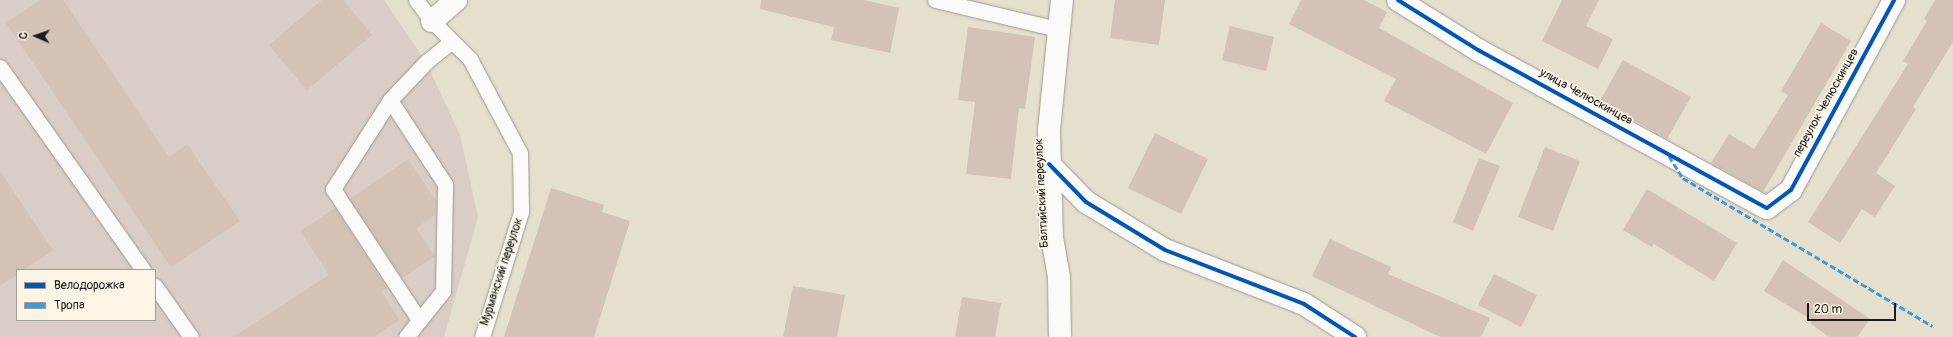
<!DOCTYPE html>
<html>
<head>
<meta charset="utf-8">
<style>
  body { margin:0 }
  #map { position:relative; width:1953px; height:337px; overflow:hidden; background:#e5dfce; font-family:Pangolin,sans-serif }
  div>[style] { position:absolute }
  .industrial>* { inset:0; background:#dacdc5 }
  .building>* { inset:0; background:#d3c2b5 }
  .roads { filter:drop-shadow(0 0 1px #9c998f) drop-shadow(0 0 1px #9c998f) }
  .lane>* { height:15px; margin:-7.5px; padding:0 7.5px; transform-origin:7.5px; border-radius:7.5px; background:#fbfaf8 }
  .street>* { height:22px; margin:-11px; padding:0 11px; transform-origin:11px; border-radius:11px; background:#fbfaf8 }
  .quiet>* { height:3px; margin-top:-1.5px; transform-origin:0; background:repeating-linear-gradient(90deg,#3c9bdf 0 6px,transparent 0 9px) }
  .cycleway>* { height:4px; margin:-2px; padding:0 2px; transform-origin:2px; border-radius:2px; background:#0057b8 }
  span { translate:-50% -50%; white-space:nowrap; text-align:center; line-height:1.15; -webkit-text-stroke:3.5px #fcf5e5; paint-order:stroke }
  .street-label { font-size:12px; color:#1c1c1c }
  .legend { position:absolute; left:16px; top:269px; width:140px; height:52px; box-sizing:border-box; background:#fcf5e5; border:1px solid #a29e95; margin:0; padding:5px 7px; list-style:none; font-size:12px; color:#1c1c1c }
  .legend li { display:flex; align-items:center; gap:8px; height:20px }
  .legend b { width:20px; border:1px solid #a29e95 }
  .north { position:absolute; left:16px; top:16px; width:40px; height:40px; -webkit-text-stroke:3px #fcf5e5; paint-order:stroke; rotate:272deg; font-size:11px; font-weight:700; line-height:16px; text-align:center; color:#1c1c1c }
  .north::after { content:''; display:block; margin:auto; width:14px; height:18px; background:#1c1c1c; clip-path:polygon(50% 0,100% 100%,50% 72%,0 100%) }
  .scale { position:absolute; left:1807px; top:303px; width:89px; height:18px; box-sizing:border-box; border:2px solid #1c1c1c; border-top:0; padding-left:5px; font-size:12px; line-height:14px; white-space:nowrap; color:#1c1c1c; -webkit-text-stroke:3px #fcf5e5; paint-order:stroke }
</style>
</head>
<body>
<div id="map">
  <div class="industrial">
    <i style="clip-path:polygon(evenodd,0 0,384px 0,426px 62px,460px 135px,478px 217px,444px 337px,0 337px,0 0,17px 270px,155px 270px,155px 320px,17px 320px,17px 270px)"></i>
  </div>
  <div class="building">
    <i style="clip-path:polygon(40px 0,63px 0,169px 157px,187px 144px,240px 221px,171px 267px,6px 23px)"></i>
    <i style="clip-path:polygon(322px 0,343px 0,372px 35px,307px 90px,269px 45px)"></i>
    <i style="clip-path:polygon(761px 0,864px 0,899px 8px,890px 53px,831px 40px,834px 27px,760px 9px)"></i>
    <i style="clip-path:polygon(1115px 0,1165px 0,1159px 45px,1110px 38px)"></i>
    <i style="clip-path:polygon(1301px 0,1364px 0,1387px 12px,1379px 28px,1513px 103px,1486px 154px,1384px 101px,1396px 79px,1289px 24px)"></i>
    <i style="clip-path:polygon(1562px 0,1599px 0,1586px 26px,1613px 39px,1598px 69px,1542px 41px)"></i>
    <i style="clip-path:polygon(1935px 0,1953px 0,1953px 42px,1913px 107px,1916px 109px,1876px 173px,1895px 186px,1875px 217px,1862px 209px,1840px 243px,1808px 222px,1908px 64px,1903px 61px,1927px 21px,1924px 19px)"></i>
    <i style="clip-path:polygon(1821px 23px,1851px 41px,1763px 192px,1711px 163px,1729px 134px,1754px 149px,1788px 95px,1781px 91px)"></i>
    <i style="clip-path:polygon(1230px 26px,1274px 37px,1266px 71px,1222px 60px)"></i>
    <i style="clip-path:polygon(968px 27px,1035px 37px,1025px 109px,1019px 108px,1011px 179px,966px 174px,975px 102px,958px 100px)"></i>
    <i style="clip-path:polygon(1623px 60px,1691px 97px,1667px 139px,1600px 101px)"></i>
    <i style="clip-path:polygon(1155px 133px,1208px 159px,1181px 214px,1128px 188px)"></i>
    <i style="clip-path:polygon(1545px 147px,1580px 161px,1553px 231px,1518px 217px)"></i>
    <i style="clip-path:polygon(1479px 158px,1500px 166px,1473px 231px,1453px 222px)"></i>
    <i style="clip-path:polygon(408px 159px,436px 201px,435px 215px,416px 228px,435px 256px,402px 278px,350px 199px)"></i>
    <i style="clip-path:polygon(0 171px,53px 250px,24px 270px,17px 270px,17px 275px,0 286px)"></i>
    <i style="clip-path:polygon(551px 188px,604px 205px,602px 212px,630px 221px,594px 337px,504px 337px)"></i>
    <i style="clip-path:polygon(1647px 189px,1737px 243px,1714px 281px,1654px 244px,1652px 247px,1623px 230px)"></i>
    <i style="clip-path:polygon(335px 208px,387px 288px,382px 292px,399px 320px,373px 337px,233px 337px,329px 275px,300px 231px)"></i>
    <i style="clip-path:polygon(1330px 239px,1391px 267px,1388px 274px,1490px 318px,1481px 337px,1440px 337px,1312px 276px)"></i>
    <i style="clip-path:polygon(1783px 260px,1870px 319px,1857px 337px,1829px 337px,1810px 323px,1812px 320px,1764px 291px)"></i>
    <i style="clip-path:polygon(1494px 274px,1537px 295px,1521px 327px,1478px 305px)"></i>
    <i style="clip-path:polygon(793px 286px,845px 295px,837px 337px,783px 337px)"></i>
    <i style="clip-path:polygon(962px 297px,1001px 303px,995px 337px,955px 337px)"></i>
  </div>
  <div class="roads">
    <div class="lane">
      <i style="left:416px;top:0;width:26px;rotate:53deg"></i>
      <i style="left:432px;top:21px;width:54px;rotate:45deg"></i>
      <i style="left:470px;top:59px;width:106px;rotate:62deg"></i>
      <i style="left:520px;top:153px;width:59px;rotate:89deg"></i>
      <i style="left:521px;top:212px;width:131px;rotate:107.3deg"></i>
      <i style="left:935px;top:0;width:126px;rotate:13.3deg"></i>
      <i style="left:0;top:67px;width:248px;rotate:54.8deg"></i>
      <i style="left:390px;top:100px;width:106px;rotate:122.6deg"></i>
      <i style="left:333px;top:189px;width:157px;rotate:56.7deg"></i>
      <i style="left:155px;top:286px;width:62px;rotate:54.8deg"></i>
      <i style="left:406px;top:337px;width:59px;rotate:-51.2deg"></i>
      <i style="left:443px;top:291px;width:107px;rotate:-88.9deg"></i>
      <i style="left:445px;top:184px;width:100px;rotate:-123.2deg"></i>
      <i style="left:390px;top:100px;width:52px;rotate:-46.5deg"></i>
      <i style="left:426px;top:62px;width:33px;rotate:-39deg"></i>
    </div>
    <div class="street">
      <i style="left:1398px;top:0;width:94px;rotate:32deg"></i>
      <i style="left:1478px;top:50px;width:329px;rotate:28.7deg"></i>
      <i style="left:1767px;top:208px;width:30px;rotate:-37deg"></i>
      <i style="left:1791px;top:190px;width:216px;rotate:-61.5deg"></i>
      <i style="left:432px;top:21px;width:32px;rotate:-41deg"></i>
      <i style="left:1049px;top:164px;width:53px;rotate:45.8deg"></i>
      <i style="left:1086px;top:202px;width:92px;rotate:31.3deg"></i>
      <i style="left:1165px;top:250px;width:149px;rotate:21.2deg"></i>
      <i style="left:1304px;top:304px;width:61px;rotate:32.9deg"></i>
      <i style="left:1060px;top:337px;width:60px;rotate:-91deg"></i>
      <i style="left:1059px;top:277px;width:39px;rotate:-100deg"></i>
      <i style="left:1052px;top:239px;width:109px;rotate:-91.6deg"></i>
      <i style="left:1049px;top:130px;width:131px;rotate:-84.3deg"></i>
    </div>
  </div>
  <div class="quiet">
    <i style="left:1669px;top:156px;width:26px;rotate:58deg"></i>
    <i style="left:1683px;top:178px;width:290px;rotate:30.7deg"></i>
  </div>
  <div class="cycleway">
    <i style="left:1398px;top:0;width:94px;rotate:32deg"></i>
    <i style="left:1478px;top:50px;width:329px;rotate:28.7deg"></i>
    <i style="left:1767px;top:208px;width:30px;rotate:-37deg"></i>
    <i style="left:1791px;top:190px;width:216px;rotate:-61.5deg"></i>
    <i style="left:1049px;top:164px;width:53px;rotate:45.8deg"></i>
    <i style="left:1086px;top:202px;width:92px;rotate:31.3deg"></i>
    <i style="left:1165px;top:250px;width:149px;rotate:21.2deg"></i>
    <i style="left:1304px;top:304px;width:61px;rotate:32.9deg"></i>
  </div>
  <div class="street-label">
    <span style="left:1586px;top:97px;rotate:29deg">улица Челюскинцев</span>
    <span style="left:1826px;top:103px;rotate:-61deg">переулок Челюскинцев</span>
    <span style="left:1042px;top:193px;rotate:-93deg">Балтийский переулок</span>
    <span style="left:502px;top:272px;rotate:-72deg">Мурманский переулок</span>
  </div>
  <ul class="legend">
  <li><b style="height:5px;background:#0057b8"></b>Велодорожка</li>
  <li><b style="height:5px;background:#3c9bdf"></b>Тропа</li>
  </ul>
  <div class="north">С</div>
  <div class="scale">20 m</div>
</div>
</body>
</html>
